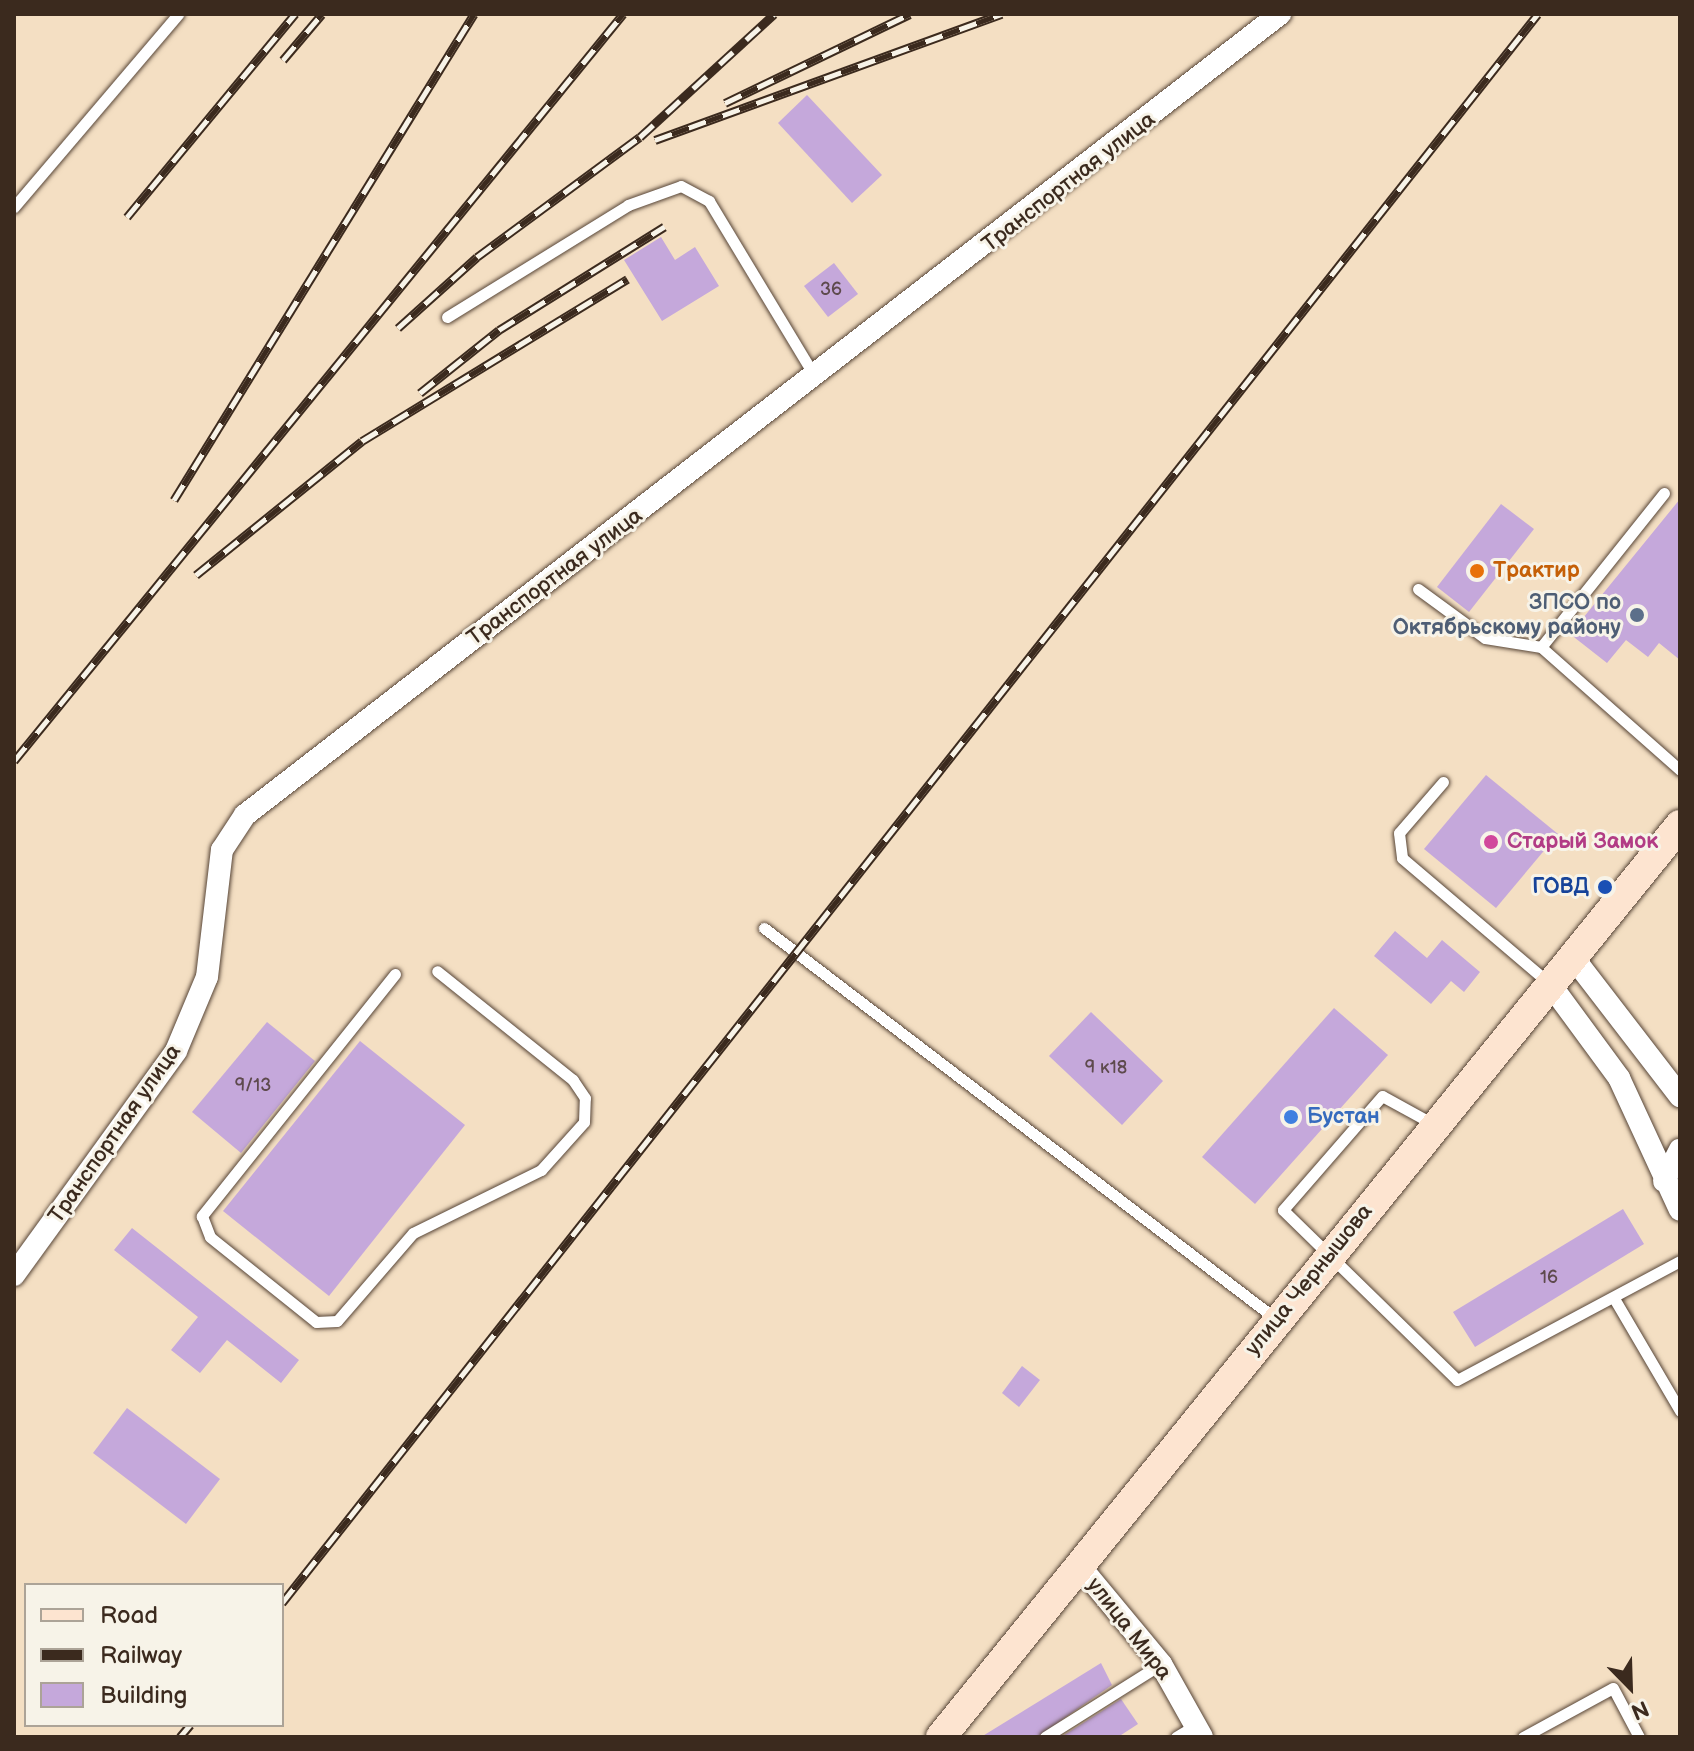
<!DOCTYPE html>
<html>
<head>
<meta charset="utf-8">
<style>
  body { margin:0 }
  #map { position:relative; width:1694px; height:1751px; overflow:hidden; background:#f4dfc3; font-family:"Balsamiq Sans",sans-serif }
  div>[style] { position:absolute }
  .building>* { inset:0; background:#c5a8db }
  .roads { filter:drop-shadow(0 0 2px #574537) drop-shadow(0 0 2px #574537) }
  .service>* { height:11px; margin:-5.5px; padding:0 5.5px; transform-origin:5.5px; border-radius:5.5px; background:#fff }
  .minor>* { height:22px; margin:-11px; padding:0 11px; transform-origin:11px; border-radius:11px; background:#fff }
  .secondary>* { height:30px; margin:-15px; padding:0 15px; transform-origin:15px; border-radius:15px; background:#fde4d0 }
  .rail>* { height:9px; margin-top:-4.5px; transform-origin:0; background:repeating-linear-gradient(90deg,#f7f3e8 0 18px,#3b2a1e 0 36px); box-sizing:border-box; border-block:2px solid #3b2a1e }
  .dots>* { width:22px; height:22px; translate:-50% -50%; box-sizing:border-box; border:4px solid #f7f3e8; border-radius:50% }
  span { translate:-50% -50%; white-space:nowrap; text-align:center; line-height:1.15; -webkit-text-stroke:6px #f7f3e8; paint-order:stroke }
  .number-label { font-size:18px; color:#5e4a4d }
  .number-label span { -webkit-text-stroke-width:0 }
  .street-label { font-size:22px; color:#3b2a1e }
  .food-label { font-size:22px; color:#c56008; font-weight:700 }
  .left { translate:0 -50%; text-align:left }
  .service-label { font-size:22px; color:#4e5e75; font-weight:700 }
  .right { translate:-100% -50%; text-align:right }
  .hotel-label { font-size:22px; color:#b23c85; font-weight:700 }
  .transit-label { font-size:22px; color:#164399; font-weight:700 }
  .shop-label { font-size:22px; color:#366cbe; font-weight:700 }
  .frame { position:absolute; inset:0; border:16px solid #3b2a1e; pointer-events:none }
  .legend { position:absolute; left:24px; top:1583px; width:260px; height:144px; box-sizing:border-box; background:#f7f3e8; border:2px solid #aca397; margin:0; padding:10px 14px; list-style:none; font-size:24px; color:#3b2a1e }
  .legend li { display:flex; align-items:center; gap:16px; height:40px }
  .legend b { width:40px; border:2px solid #aca397 }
  .north { position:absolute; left:1590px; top:1647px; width:80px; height:80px; -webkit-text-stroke:6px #f7f3e8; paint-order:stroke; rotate:157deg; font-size:22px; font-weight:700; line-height:32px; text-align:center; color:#3b2a1e }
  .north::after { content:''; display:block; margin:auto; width:28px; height:36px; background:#3b2a1e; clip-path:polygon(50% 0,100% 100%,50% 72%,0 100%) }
</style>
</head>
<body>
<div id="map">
  <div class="building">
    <i style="clip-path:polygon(807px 95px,882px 175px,852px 203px,778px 123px)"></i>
    <i style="clip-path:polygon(661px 237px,675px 260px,695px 247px,719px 286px,662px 321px,624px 260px)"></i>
    <i style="clip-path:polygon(834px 263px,858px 294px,828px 317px,804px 286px)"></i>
    <i style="clip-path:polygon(1680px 499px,1680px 660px,1659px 643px,1648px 657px,1626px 640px,1607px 663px,1570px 634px)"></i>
    <i style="clip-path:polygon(1501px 504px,1534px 529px,1469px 612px,1437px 587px)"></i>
    <i style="clip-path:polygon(1486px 775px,1558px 834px,1496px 908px,1424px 849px)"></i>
    <i style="clip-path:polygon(1395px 931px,1427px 958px,1442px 940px,1480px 972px,1464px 992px,1451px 981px,1431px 1004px,1374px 956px)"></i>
    <i style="clip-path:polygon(1334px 1008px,1388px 1055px,1255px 1204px,1202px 1157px)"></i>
    <i style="clip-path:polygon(1091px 1012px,1163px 1081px,1122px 1125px,1049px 1056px)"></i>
    <i style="clip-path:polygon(267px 1022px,315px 1061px,241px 1153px,192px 1112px)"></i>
    <i style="clip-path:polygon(360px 1041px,465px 1125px,329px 1296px,223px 1211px)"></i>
    <i style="clip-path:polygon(1623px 1209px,1644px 1244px,1475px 1347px,1453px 1312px)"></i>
    <i style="clip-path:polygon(132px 1228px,299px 1360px,281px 1383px,227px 1340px,200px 1373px,171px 1350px,198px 1317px,114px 1250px)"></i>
    <i style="clip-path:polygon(1022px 1366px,1040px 1380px,1019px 1407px,1002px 1393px)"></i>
    <i style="clip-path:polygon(127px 1408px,220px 1479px,186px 1524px,93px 1453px)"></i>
    <i style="clip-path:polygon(1101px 1663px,1112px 1685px,1037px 1737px,981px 1737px)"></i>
    <i style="clip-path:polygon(1121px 1699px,1138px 1724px,1118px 1737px,1061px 1737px)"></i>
  </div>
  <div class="roads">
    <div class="service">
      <i style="left:14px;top:207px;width:253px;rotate:-49.6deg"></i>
      <i style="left:447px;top:317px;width:213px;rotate:-31.7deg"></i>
      <i style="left:628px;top:205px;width:56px;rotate:-19.7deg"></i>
      <i style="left:681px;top:186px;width:32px;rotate:28deg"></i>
      <i style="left:709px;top:201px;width:205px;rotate:58.9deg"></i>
      <i style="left:1664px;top:493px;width:197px;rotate:128.6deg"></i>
      <i style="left:1541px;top:647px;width:186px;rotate:41.5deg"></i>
      <i style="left:1418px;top:589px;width:83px;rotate:36.2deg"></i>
      <i style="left:1485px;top:638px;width:57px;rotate:9.1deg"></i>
      <i style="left:1443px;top:782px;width:67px;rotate:130.8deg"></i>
      <i style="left:1399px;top:833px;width:25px;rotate:83deg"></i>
      <i style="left:1402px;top:858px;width:194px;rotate:40.4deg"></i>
      <i style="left:764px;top:928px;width:644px;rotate:37.37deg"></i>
      <i style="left:395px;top:974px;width:310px;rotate:128.6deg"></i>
      <i style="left:202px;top:1216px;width:22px;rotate:69deg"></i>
      <i style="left:210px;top:1237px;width:136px;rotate:38.7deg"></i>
      <i style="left:316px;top:1322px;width:21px;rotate:-3deg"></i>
      <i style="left:337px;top:1321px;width:116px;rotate:-49.2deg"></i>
      <i style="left:413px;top:1233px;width:143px;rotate:-26.2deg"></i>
      <i style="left:541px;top:1170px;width:64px;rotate:-48.1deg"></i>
      <i style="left:584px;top:1122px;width:24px;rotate:-88deg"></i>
      <i style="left:585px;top:1098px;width:22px;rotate:-124deg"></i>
      <i style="left:573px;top:1080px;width:174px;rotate:-141.3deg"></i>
      <i style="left:1435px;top:1125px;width:60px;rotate:-151.3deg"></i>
      <i style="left:1382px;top:1096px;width:151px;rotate:131deg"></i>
      <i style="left:1283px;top:1210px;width:243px;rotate:44.3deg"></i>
      <i style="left:1457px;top:1380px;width:253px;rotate:-28.1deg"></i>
      <i style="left:1615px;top:1300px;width:129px;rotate:59.6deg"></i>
      <i style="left:1045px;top:1737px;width:137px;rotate:-32.2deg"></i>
      <i style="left:1176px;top:1737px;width:23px;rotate:-31deg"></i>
      <i style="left:1523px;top:1737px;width:102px;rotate:-28.6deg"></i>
      <i style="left:1613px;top:1688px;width:55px;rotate:62deg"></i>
    </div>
    <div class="minor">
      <i style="left:1572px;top:956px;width:177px;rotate:52.4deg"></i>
      <i style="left:1550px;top:984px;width:117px;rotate:53.7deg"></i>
      <i style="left:1619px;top:1078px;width:145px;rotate:65.2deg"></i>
      <i style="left:1664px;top:1181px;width:35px;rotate:-63deg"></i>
      <i style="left:14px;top:1275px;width:276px;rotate:-54.1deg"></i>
      <i style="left:176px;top:1051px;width:80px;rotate:-67.3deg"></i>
      <i style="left:207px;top:977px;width:128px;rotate:-83.3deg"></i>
      <i style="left:222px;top:850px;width:42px;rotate:-56.7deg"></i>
      <i style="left:245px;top:815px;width:1309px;rotate:-37.74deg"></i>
      <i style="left:1078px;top:1564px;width:130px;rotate:50.3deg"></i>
      <i style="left:1161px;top:1664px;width:84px;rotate:60.7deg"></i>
    </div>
    <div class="secondary">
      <i style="left:941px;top:1737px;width:1174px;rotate:-50.98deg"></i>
    </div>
  </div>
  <div class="rail">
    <i style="left:283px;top:60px;width:60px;rotate:-49.7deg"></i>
    <i style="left:725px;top:103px;width:205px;rotate:-25.7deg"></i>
    <i style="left:655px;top:140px;width:369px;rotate:-20deg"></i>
    <i style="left:127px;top:217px;width:264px;rotate:-50.4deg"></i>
    <i style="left:398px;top:328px;width:106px;rotate:-41.9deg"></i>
    <i style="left:477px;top:257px;width:202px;rotate:-36.4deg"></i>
    <i style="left:640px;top:137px;width:182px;rotate:-42.5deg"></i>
    <i style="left:420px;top:393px;width:101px;rotate:-38.6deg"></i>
    <i style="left:499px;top:330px;width:195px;rotate:-32deg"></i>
    <i style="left:174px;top:500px;width:571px;rotate:-58.31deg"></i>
    <i style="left:196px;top:575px;width:213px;rotate:-38.9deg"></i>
    <i style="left:362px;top:441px;width:311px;rotate:-31.4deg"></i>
    <i style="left:14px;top:761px;width:964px;rotate:-50.81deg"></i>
    <i style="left:282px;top:1603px;width:2025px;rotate:-51.68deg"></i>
    <i style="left:180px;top:1737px;width:16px;rotate:-50deg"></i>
  </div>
  <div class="dots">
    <i style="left:1477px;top:571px;background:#e8710a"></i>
    <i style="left:1637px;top:615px;background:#5c6f8a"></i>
    <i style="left:1491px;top:842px;background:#d1479c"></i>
    <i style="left:1605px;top:887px;background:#1a4fb4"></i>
    <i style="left:1291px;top:1117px;background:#3f7fe0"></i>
  </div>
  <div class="number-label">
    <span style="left:831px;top:290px">36</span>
    <span style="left:1106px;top:1068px">9 к18</span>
    <span style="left:253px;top:1086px">9/13</span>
    <span style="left:1549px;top:1278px">16</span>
  </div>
  <div class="street-label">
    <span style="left:1069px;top:182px;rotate:-38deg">Транспортная улица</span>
    <span style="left:555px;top:577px;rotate:-37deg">Транспортная улица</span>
    <span style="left:115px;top:1134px;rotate:-55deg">Транспортная улица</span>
    <span style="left:1309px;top:1280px;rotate:-51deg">улица Чернышова</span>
    <span style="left:1129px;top:1629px;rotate:52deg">улица Мира</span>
  </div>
  <div class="food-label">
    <span class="left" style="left:1493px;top:571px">Трактир</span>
  </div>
  <div class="service-label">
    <span class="right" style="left:1621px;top:615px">ЗПСО по<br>Октябрьскому району</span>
  </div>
  <div class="hotel-label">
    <span class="left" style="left:1507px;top:842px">Старый Замок</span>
  </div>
  <div class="transit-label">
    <span class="right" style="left:1589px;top:887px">ГОВД</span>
  </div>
  <div class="shop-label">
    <span class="left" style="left:1307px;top:1117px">Бустан</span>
  </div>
  <div class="frame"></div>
  <ul class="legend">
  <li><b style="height:10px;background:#fde4d0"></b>Road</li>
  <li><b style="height:10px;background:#3b2a1e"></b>Railway</li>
  <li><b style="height:22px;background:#c5a8db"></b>Building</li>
  </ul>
  <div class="north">N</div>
</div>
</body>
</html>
